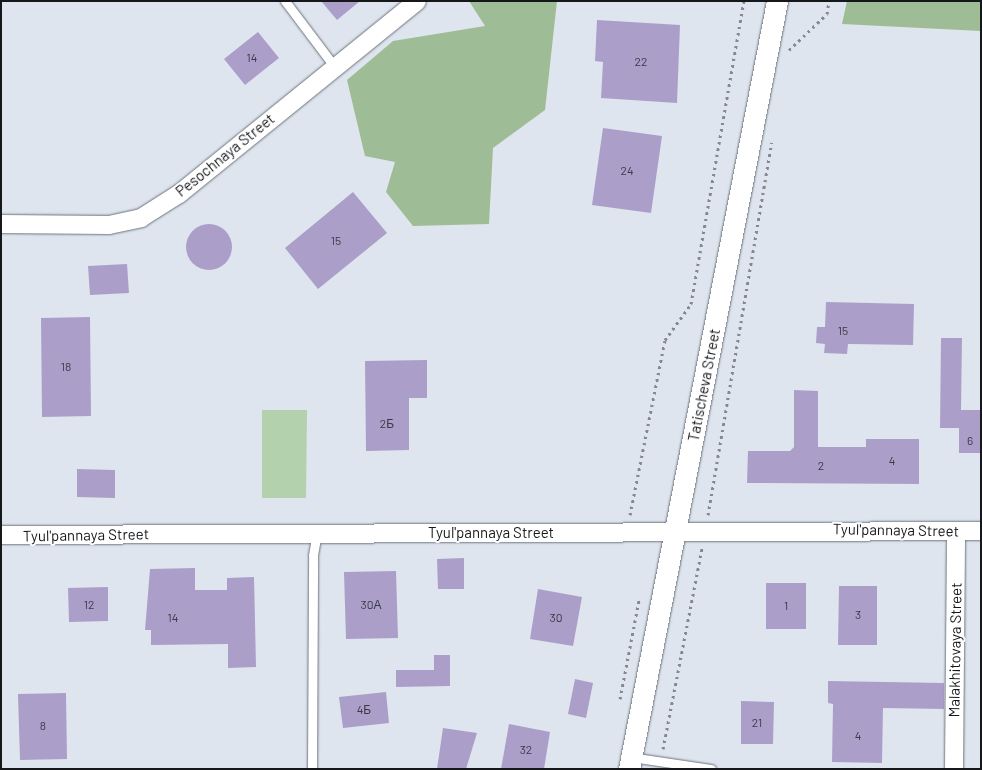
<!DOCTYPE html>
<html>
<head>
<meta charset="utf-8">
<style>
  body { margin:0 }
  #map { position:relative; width:982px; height:770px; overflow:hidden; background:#dee5ee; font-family:Barlow,sans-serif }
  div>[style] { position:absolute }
  .green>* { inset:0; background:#b3d1ac }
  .forest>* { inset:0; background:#9ebd97 }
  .building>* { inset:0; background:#ab9fca }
  .round { border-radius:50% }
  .path>* { height:3px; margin-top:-1.5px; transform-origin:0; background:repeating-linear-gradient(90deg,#84888f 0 2.5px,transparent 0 6.5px) }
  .roads { filter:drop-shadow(0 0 1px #6d737b) drop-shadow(0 0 1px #6d737b) }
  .service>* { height:9px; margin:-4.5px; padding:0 4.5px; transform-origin:4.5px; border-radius:4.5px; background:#fff }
  .minor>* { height:18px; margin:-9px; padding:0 9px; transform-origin:9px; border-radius:9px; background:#fff }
  .tertiary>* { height:21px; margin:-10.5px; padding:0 10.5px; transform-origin:10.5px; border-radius:10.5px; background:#fff }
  span { translate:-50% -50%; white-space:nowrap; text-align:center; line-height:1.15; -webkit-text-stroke:4px #fff; paint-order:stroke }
  .number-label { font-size:12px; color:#3a3946 }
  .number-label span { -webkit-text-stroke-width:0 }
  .street-label { font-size:15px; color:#15171a }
  .frame { position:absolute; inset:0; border:2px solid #15171a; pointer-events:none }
</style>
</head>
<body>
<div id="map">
  <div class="green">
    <i style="clip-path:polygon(262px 410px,307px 410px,306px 498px,262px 498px)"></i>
  </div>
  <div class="forest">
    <i style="clip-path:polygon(469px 1px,557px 1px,545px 110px,493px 148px,489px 224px,413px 226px,386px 192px,395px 162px,365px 156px,347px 80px,393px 41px,485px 26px)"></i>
    <i style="clip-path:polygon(847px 1px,981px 1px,981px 31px,842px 24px)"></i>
  </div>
  <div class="building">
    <i style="clip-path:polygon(321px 1px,360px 1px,337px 20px)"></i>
    <i style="clip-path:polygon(597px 20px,680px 25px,677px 103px,601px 98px,603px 62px,595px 61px)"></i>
    <i style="clip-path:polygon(258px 32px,279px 58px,245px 85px,224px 59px)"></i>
    <i style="clip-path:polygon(603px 128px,662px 136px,651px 213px,592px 205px)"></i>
    <i style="clip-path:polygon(353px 192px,387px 233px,318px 289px,285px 248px)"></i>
    <i class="round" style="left:186px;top:224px;width:46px;height:46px"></i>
    <i style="clip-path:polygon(127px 264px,129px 293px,90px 295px,88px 266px)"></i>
    <i style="clip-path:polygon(826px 302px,914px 304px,913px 345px,848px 344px,847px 354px,824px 353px,825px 344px,816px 343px,817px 327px,825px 327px)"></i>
    <i style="clip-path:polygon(90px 317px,91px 416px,42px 417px,41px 318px)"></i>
    <i style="clip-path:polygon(941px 338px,962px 338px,961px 410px,981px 410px,981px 453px,959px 453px,959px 428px,940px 428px)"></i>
    <i style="clip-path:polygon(427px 360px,427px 398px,409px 398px,409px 450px,366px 451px,365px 361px)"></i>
    <i style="clip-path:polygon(794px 390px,818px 391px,818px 447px,866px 447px,866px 439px,919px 439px,919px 484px,747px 483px,748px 451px,790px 451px,794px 447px)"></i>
    <i style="clip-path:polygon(77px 469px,115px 470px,115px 498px,77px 497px)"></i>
    <i style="clip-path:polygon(464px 558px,464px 589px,438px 589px,437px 559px)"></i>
    <i style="clip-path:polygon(195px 568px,195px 590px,227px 590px,227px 578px,254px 577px,256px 667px,228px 668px,228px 644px,151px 645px,151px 630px,145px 630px,150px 569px)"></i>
    <i style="clip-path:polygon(396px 571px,398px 638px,346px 639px,344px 572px)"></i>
    <i style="clip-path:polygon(766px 583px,806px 583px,806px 629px,766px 629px)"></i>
    <i style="clip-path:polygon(839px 586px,877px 586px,877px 645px,838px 645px)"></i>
    <i style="clip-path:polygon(108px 587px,108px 621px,69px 622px,68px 588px)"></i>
    <i style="clip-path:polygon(538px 589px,582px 597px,573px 646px,530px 639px)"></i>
    <i style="clip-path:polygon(434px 655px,450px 655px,450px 686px,396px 687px,396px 670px,434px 670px)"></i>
    <i style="clip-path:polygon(575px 679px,593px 683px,586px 718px,568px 714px)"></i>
    <i style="clip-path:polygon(828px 681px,944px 683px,944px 709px,883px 708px,882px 763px,832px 762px,833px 704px,828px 703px)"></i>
    <i style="clip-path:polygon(386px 692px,389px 723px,343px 728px,339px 697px)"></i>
    <i style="clip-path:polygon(66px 693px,67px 759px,20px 760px,18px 694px)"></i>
    <i style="clip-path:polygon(741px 701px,774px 702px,773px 744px,741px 744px)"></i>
    <i style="clip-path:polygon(509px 724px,550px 732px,544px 769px,501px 769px)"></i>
    <i style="clip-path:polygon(443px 728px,477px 733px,466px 769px,437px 769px)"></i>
  </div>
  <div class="path">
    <i style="left:789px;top:50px;width:52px;rotate:-43.5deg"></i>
    <i style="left:827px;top:14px;width:13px;rotate:-81deg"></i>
    <i style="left:630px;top:515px;width:178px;rotate:-78.7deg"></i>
    <i style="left:665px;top:340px;width:44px;rotate:-54.2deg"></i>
    <i style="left:691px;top:304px;width:308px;rotate:-80.1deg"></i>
    <i style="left:708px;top:515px;width:378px;rotate:-80.3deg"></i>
    <i style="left:620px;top:699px;width:101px;rotate:-79.1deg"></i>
    <i style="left:663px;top:749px;width:205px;rotate:-79deg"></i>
  </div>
  <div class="roads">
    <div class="service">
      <i style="left:285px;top:1px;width:81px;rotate:53deg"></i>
      <i style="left:631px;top:757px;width:81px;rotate:8.5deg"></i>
      <i style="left:312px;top:769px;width:214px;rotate:-89.7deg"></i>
      <i style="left:313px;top:555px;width:23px;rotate:-80deg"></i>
    </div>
    <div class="minor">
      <i style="left:1px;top:224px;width:108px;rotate:0.5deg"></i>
      <i style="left:109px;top:225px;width:33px;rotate:-12deg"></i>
      <i style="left:141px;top:218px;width:45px;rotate:-32.3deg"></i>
      <i style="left:179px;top:194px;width:306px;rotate:-39deg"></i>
      <i style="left:1px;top:535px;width:980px;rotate:-0.23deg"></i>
      <i style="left:954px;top:769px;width:238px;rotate:-89.5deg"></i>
    </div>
    <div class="tertiary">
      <i style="left:629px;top:769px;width:782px;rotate:-79.09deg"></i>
    </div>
  </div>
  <div class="number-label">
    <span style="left:252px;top:58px">14</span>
    <span style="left:641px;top:62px">22</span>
    <span style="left:627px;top:171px">24</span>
    <span style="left:336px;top:241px">15</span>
    <span style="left:843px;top:331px">15</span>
    <span style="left:66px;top:367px">18</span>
    <span style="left:387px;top:424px">2Б</span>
    <span style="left:970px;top:441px">6</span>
    <span style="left:892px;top:461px">4</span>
    <span style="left:821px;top:466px">2</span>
    <span style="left:89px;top:605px">12</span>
    <span style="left:371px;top:605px">30А</span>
    <span style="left:786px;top:606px">1</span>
    <span style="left:858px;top:615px">3</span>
    <span style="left:173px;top:618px">14</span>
    <span style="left:556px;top:618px">30</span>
    <span style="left:364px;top:710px">4Б</span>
    <span style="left:757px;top:723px">21</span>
    <span style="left:43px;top:726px">8</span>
    <span style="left:858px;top:736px">4</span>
    <span style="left:526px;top:750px">32</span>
  </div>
  <div class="street-label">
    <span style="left:225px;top:155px;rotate:-39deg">Pesochnaya Street</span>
    <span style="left:704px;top:385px;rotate:-79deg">Tatischeva Street</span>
    <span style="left:896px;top:530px;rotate:1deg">Tyul'pannaya Street</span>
    <span style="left:491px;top:533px">Tyul'pannaya Street</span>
    <span style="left:86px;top:535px;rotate:-1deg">Tyul'pannaya Street</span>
    <span style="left:955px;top:650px;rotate:-89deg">Malakhitovaya Street</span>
  </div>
  <div class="frame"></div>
</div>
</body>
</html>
